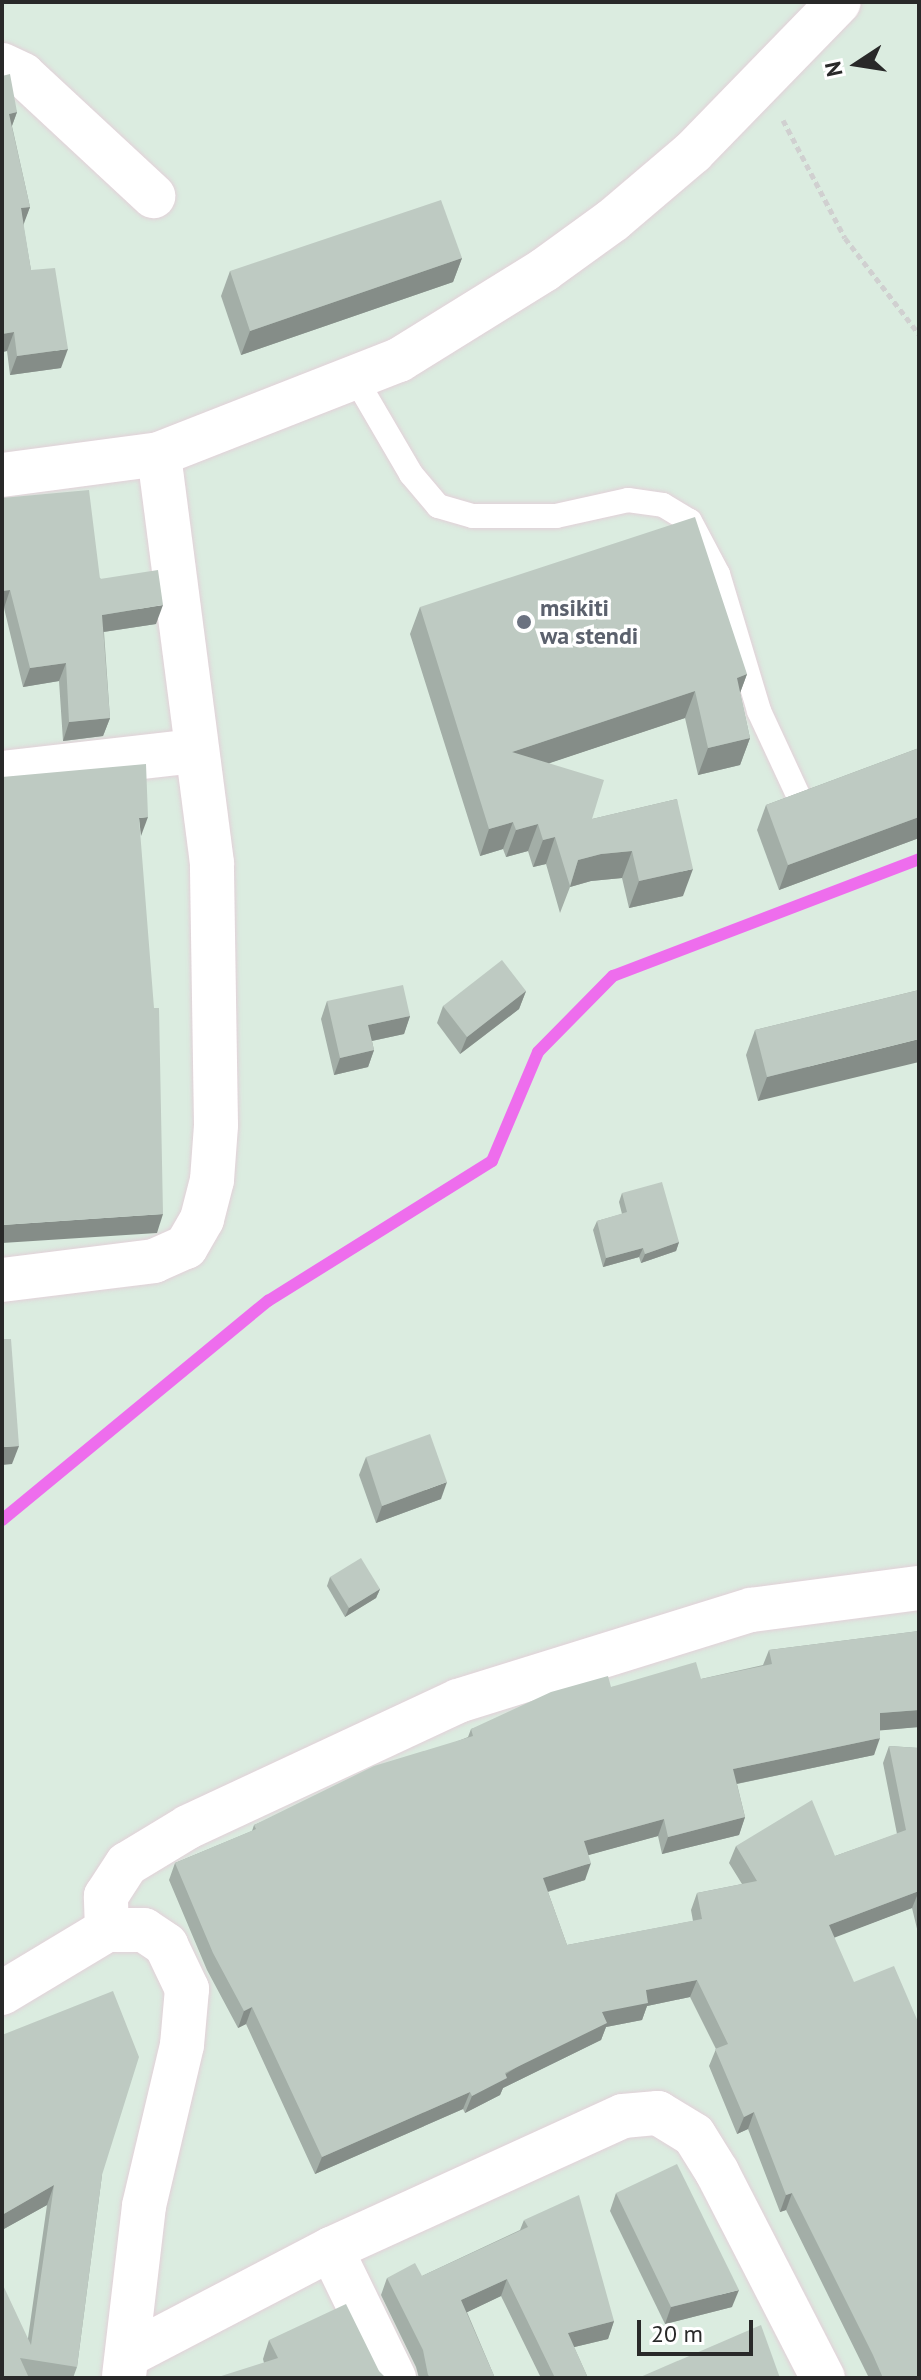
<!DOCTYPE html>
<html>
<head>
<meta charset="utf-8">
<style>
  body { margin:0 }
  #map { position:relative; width:921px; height:2380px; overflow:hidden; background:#dbece0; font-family:"PT Sans",sans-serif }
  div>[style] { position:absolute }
  .stream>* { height:12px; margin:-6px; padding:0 6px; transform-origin:6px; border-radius:6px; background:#ee6ded }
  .path>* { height:5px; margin-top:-2.5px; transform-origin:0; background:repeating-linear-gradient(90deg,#d0d0d0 0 6px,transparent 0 10px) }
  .roads { filter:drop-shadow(0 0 2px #e2d0d8) drop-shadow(0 0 2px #e2d0d8) }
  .service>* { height:24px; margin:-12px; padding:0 12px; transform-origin:12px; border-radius:12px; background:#fff }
  .minor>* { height:44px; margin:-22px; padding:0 22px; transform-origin:22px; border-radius:22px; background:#fff }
  .wall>* { inset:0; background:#a3aea7 }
  .shaded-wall>* { inset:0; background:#858d88 }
  .building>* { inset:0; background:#becac2 }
  .dots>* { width:22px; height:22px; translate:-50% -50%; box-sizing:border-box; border:4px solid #fff; border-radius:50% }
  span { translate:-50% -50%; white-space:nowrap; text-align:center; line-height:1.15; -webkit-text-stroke:7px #fff; paint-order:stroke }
  .worship-label { font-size:24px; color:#5b616d; font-weight:700 }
  .left { translate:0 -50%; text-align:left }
  .frame { position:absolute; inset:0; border:4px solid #292929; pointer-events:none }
  .north { position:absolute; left:817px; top:24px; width:80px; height:80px; -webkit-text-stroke:6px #fff; paint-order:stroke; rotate:258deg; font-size:22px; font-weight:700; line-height:32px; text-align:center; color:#292929 }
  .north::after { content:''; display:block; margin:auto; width:28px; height:36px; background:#292929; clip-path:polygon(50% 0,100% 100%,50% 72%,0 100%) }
  .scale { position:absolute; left:637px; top:2320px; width:116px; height:36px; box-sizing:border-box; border:4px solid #292929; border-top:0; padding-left:10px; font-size:24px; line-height:28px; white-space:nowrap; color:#292929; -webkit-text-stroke:6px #fff; paint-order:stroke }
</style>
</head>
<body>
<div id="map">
  <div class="stream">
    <i style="left:2px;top:1520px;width:345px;rotate:-39.5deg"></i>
    <i style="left:268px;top:1301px;width:264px;rotate:-32deg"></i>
    <i style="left:492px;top:1161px;width:118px;rotate:-67.1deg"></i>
    <i style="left:538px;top:1052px;width:107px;rotate:-45.4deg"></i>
    <i style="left:613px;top:976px;width:328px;rotate:-20.9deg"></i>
  </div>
  <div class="path">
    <i style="left:783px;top:120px;width:133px;rotate:62.3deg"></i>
    <i style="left:845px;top:238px;width:121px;rotate:52.4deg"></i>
  </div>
  <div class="roads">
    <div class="service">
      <i style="left:355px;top:378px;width:111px;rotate:59.7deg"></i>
      <i style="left:411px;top:474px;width:42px;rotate:49.8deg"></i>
      <i style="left:438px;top:506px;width:36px;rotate:16deg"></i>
      <i style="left:473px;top:516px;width:83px"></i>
      <i style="left:556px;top:516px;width:74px;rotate:-12.5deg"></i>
      <i style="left:628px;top:500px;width:35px;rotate:8deg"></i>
      <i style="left:663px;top:505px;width:31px;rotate:31deg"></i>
      <i style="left:690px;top:521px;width:60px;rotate:62.2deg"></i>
      <i style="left:718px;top:574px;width:143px;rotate:73.3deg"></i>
      <i style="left:759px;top:711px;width:93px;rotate:65.1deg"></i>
    </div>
    <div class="minor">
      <i style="left:2px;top:65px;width:23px;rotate:25deg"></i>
      <i style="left:23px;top:75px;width:178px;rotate:42.9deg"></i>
      <i style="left:2px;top:475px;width:158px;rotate:-7.6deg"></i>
      <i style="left:159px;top:454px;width:258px;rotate:-21.4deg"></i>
      <i style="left:399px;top:360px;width:171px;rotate:-31.8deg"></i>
      <i style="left:544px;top:270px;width:85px;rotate:-35.9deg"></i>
      <i style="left:613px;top:220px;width:105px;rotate:-40.4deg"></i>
      <i style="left:693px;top:152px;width:209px;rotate:-45.8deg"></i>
      <i style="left:2px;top:773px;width:195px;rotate:-6.5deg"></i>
      <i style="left:2px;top:1280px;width:153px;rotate:-7.1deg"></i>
      <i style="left:154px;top:1261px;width:35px;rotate:-24deg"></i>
      <i style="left:186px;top:1247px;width:32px;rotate:-60deg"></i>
      <i style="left:202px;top:1219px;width:40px;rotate:-75.6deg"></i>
      <i style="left:212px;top:1180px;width:55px;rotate:-85.8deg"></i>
      <i style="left:216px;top:1125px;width:262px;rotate:-90.9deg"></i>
      <i style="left:212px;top:863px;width:412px;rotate:-97.4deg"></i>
      <i style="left:107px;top:1930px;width:34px;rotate:-92deg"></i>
      <i style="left:106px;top:1896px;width:38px;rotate:-57deg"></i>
      <i style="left:127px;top:1864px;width:71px;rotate:-31.2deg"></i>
      <i style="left:188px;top:1827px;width:298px;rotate:-25deg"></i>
      <i style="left:458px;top:1701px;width:307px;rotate:-17.3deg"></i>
      <i style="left:751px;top:1610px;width:169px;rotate:-7.5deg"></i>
      <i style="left:2px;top:1993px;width:122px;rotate:-31deg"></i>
      <i style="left:107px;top:1930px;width:37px"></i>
      <i style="left:144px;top:1930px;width:27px;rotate:34deg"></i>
      <i style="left:166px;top:1945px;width:49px;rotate:64.5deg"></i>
      <i style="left:187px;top:1989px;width:56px;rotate:95.1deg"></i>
      <i style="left:182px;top:2045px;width:165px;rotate:103.3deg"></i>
      <i style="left:144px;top:2206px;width:171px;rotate:96.7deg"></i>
      <i style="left:331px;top:2249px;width:144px;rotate:64deg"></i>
      <i style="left:128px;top:2355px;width:229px;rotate:-27.6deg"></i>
      <i style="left:331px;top:2249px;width:321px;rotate:-24.5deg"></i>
      <i style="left:623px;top:2116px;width:35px;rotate:-5deg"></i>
      <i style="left:658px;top:2113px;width:42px;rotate:31.4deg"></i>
      <i style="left:694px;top:2135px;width:44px;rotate:58.1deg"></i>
      <i style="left:717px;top:2172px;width:232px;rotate:62.8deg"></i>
    </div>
  </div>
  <div class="wall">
    <i style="clip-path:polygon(2px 76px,17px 112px,12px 126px,30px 207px,23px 224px,31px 270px,61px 368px,10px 375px,7px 351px,2px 352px)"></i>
    <i style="clip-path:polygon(462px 258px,453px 282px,241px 355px,221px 296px,230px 271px)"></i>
    <i style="clip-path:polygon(2px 498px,156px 624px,104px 632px,110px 718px,103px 736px,63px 741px,59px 681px,23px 687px,4px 608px,2px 608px)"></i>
    <i style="clip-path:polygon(420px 607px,747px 674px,740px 693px,750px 738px,740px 765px,698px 775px,685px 718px,549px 763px,592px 819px,677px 799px,683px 896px,629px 908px,622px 878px,591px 881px,570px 887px,560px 913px,546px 864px,533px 867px,528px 851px,506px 857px,503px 849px,480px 856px,410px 634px)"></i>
    <i style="clip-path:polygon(919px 748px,919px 838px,779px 890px,757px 830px,766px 805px)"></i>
    <i style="clip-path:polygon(919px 990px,758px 1101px,746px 1055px,755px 1030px)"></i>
    <i style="clip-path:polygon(526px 991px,519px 1009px,460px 1054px,437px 1023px,443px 1006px)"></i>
    <i style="clip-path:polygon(327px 1001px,410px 1016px,404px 1034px,372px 1041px,374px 1050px,368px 1067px,334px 1075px,321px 1019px)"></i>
    <i style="clip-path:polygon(622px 1193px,679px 1242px,676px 1251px,641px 1263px,639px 1257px,603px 1267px,593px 1230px,597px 1221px,622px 1214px,619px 1202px)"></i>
    <i style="clip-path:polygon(366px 1457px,441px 1499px,376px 1523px,359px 1475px)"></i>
    <i style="clip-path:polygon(330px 1577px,380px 1589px,376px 1598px,345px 1617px,327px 1586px)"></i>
    <i style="clip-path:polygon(919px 1631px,919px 1727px,880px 1730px,874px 1755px,737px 1784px,745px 1817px,739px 1835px,662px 1854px,658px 1836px,588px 1855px,585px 1880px,548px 1892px,567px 1945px,693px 1921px,691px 1910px,697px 1893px,742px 1884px,729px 1863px,736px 1846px,835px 1856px,897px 1834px,883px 1763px,889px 1746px,919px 1748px,919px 1937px,912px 1908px,834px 1937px,919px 2378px,869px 2378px,786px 2210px,780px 2212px,748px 2129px,737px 2134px,709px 2066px,716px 2049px,690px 1997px,647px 2006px,642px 2020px,606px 2027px,601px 2040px,503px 2088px,500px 2095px,465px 2113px,463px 2109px,315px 2174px,246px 2024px,238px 2028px,207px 1970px,169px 1880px,175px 1863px,252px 1831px,254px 1825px,468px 1737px,471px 1729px,611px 1687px,701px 1679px,763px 1665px,769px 1650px)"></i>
    <i style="clip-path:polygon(2px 2035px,102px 2175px,77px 2367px,73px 2378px,2px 2378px,28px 2338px,47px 2205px,2px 2230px)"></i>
    <i style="clip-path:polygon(616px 2193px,732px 2307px,665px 2324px,610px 2211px)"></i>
    <i style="clip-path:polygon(524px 2220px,614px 2321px,608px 2339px,574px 2347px,588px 2378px,541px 2378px,501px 2296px,467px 2312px,495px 2378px,419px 2378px,416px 2367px,381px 2295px,387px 2278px,422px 2276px,520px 2230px)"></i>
    <i style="clip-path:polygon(269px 2340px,379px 2371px,264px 2363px,263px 2359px)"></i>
  </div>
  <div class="shaded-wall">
    <i style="clip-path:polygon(17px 112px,10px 131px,9px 114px)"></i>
    <i style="clip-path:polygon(30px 207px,23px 226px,21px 208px)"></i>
    <i style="clip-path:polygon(462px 258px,453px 282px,241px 355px,250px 331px)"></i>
    <i style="clip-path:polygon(14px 332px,7px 351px,2px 352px,2px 334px)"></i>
    <i style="clip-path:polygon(68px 349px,61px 368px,10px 375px,17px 356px)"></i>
    <i style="clip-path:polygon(10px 590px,4px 608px,2px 608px,2px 591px)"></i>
    <i style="clip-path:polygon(163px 605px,156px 624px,96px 633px,102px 615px)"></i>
    <i style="clip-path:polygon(66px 663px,59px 681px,23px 687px,30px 668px)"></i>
    <i style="clip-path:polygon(747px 674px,737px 701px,737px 678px)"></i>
    <i style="clip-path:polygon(695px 691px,685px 718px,502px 779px,512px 752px)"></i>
    <i style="clip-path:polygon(110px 718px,103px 736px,63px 741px,69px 722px)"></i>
    <i style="clip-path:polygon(750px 738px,740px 765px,698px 775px,708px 748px)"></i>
    <i style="clip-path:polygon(148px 817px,141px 836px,139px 818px)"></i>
    <i style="clip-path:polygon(919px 817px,919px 838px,779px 890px,788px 865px)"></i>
    <i style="clip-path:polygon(513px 822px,503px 849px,480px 856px,489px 829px)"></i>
    <i style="clip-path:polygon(538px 824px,528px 851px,506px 857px,516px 830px)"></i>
    <i style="clip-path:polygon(555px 837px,546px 864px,533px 867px,543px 840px)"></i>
    <i style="clip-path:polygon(632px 851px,622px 878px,591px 881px,570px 887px,578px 860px,601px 854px)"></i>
    <i style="clip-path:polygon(693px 869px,683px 896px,629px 908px,639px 881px)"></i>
    <i style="clip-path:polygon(526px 991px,519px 1009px,460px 1054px,467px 1037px)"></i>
    <i style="clip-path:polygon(410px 1016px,404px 1034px,362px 1043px,368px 1025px)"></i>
    <i style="clip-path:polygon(919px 1039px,919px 1062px,758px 1101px,767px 1077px)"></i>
    <i style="clip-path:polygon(374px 1050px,368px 1067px,334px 1075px,340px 1058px)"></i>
    <i style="clip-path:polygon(163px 1214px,157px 1233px,2px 1243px,2px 1225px)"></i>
    <i style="clip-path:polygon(679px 1242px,676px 1251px,641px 1263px,645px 1254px)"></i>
    <i style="clip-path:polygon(643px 1248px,639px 1257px,603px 1267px,606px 1258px)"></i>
    <i style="clip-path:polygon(19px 1446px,12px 1464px,2px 1465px,2px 1447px)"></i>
    <i style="clip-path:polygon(447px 1482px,441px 1499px,376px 1523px,382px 1506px)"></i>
    <i style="clip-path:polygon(380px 1589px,376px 1598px,345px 1617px,349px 1608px)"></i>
    <i style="clip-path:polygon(919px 1710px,919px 1727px,874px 1731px,880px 1713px)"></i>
    <i style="clip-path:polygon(880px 1738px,874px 1755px,726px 1786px,733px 1769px)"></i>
    <i style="clip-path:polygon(745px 1817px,739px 1835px,662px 1854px,668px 1837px)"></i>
    <i style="clip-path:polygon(664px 1819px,658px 1836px,578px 1858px,584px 1841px)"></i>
    <i style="clip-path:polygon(591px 1863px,585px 1880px,537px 1895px,543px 1878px)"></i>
    <i style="clip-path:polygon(919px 1891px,912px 1908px,823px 1942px,829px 1925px)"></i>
    <i style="clip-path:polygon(697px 1980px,690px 1997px,647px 2006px,642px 2020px,606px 2027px,601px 2040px,503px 2088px,500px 2095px,465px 2113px,472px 2096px,602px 2012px,646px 1990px)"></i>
    <i style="clip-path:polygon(252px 2007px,246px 2024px,238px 2028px,244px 2011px)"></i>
    <i style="clip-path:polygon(470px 2092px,463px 2109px,315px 2174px,322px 2157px)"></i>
    <i style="clip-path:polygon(754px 2112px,748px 2129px,737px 2134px,744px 2117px)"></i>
    <i style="clip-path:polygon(54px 2185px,47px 2205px,2px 2230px,2px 2215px)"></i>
    <i style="clip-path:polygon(792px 2193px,786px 2210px,780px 2212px,786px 2195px)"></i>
    <i style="clip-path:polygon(507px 2279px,501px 2296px,455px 2318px,461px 2300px)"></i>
    <i style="clip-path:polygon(739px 2290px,732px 2307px,665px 2324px,671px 2307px)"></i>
    <i style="clip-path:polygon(614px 2321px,608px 2339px,562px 2350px,568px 2333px)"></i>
  </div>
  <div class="building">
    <i style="clip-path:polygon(10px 74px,17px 112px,9px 114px,30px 207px,21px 208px,31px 270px,55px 268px,68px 349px,17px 356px,14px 332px,2px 334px,2px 76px)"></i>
    <i style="clip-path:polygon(441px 200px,462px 258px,250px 331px,230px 271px)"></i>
    <i style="clip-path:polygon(89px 490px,100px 579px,158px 570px,163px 605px,102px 615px,110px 718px,69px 722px,66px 663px,30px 668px,10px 590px,2px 591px,2px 498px)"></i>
    <i style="clip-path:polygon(695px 517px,747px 674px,737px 678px,750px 738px,708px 748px,695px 691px,512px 752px,604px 780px,592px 819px,677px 799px,693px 869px,639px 881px,632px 851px,601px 854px,578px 860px,570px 886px,555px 837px,543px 840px,538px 824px,516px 830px,513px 822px,489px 829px,420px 607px)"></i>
    <i style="clip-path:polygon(919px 748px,919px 817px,788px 865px,766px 805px)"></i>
    <i style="clip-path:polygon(146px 764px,148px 817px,139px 818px,154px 1008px,159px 1008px,163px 1214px,2px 1225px,2px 777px)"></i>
    <i style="clip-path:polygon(502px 960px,526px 991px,467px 1037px,443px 1006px)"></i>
    <i style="clip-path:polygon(403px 985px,410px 1016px,368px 1025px,374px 1050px,340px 1058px,327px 1001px)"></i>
    <i style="clip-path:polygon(919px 990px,919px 1039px,767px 1077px,755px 1030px)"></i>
    <i style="clip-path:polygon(662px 1182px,679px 1242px,645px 1254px,643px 1248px,606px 1258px,597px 1221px,627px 1212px,622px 1193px)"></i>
    <i style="clip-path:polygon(2px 1339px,11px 1339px,19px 1446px,2px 1447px)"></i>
    <i style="clip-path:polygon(430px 1434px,447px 1482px,382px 1506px,366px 1457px)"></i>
    <i style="clip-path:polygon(361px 1558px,380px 1589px,349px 1608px,330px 1577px)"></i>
    <i style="clip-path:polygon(919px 1631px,919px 1710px,880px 1713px,880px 1738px,733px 1769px,745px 1817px,668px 1837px,664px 1819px,584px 1841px,591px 1863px,543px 1878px,567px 1945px,702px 1919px,697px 1893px,757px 1881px,736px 1846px,812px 1800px,835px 1856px,906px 1830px,889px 1746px,919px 1748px,919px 1892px,919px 1891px,829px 1925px,854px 1982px,894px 1966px,919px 2024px,919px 2378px,883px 2378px,873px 2355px,792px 2193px,786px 2195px,754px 2112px,744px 2117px,715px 2049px,728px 2044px,697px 1980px,646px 1990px,648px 2003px,602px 2012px,607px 2023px,505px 2073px,507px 2078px,472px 2096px,470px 2092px,322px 2157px,252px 2007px,244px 2011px,213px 1953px,175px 1863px,256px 1829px,254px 1825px,374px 1766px,473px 1736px,471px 1729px,551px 1692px,608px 1676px,611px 1687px,696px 1662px,701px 1679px,772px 1664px,769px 1650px)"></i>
    <i style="clip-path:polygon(113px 1991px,139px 2057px,102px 2175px,77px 2367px,20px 2358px,29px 2378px,2px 2378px,2px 2283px,31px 2345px,54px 2185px,2px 2215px,2px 2035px)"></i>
    <i style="clip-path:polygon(677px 2164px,739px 2290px,671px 2307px,616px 2193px)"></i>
    <i style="clip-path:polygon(579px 2195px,614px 2321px,568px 2333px,588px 2378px,555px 2378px,507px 2279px,461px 2300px,495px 2378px,431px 2378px,428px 2375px,423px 2350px,387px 2278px,415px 2263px,422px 2276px,528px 2227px,524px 2220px)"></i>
    <i style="clip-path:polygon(346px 2304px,379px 2371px,386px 2378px,215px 2378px,278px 2358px,269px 2340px)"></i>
    <i style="clip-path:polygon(761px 2325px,780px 2378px,638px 2378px)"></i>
  </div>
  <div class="dots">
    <i style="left:524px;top:622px;background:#6b7280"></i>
  </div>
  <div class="worship-label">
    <span class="left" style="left:540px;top:622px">msikiti<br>wa stendi</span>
  </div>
  <div class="frame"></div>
  <div class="north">N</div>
  <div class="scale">20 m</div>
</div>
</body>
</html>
